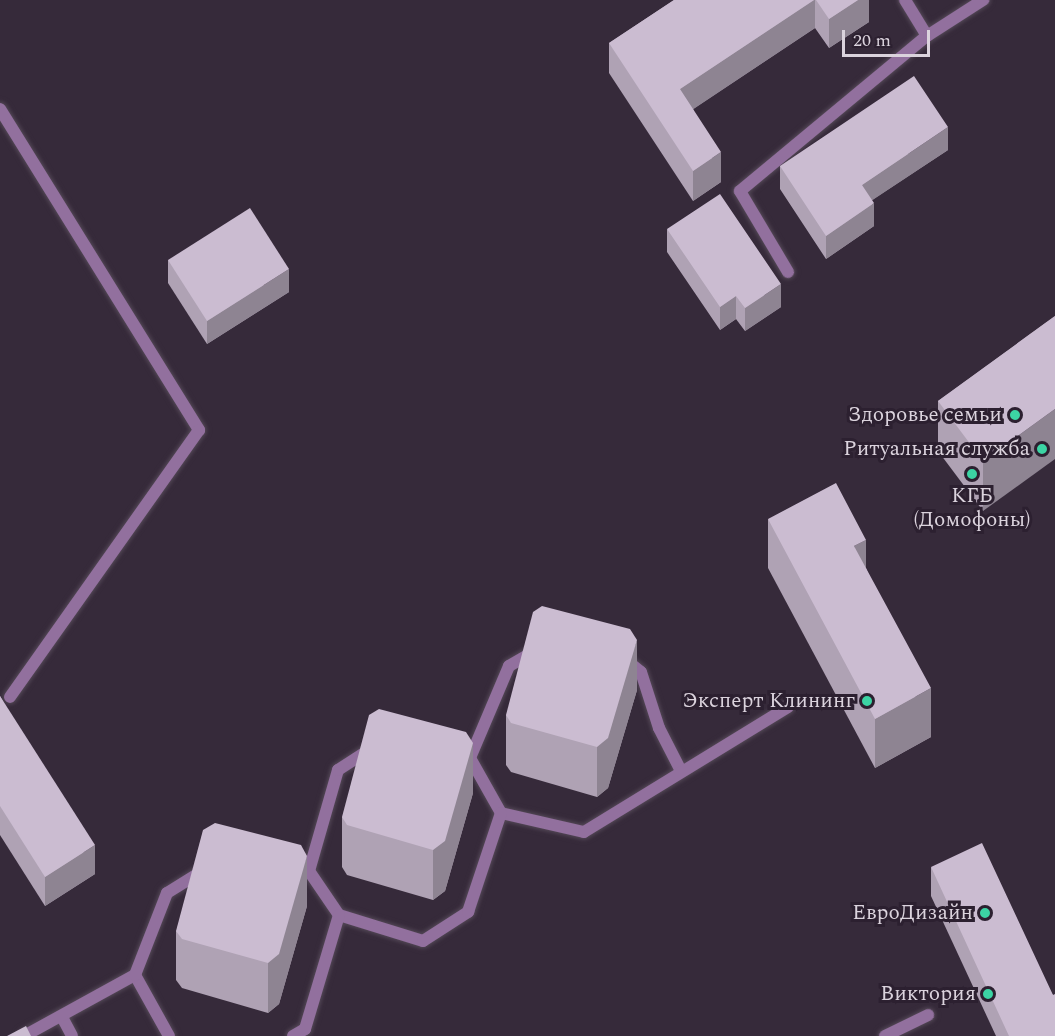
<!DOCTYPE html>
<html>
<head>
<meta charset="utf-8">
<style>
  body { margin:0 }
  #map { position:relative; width:1055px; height:1036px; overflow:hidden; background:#362a3a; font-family:Spectral,serif }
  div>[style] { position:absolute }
  .roads { filter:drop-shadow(0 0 2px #544857) drop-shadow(0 0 2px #544857) }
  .service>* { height:12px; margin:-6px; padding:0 6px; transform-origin:6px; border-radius:6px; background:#92709e }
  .wall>* { inset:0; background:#afa2b4 }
  .shaded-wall>* { inset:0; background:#8e8492 }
  .building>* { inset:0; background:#cbbcd1 }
  .dots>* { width:16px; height:16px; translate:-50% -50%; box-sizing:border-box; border:3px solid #2c2030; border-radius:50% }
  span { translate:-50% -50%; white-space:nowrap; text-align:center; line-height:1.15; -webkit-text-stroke:6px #2c2030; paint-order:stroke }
  .poi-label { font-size:21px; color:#dbd3dd }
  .right { translate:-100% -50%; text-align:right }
  .scale { position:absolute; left:842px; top:30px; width:88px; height:27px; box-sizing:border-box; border:3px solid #dbd3dd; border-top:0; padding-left:8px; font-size:18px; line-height:21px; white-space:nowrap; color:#dbd3dd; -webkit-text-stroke:4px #2c2030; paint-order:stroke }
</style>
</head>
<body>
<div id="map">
  <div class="roads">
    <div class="service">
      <i style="left:905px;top:0;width:42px;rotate:58.6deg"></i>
      <i style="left:0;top:109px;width:378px;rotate:58.2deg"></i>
      <i style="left:199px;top:430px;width:327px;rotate:125.3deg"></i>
      <i style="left:788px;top:272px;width:94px;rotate:-120.7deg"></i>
      <i style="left:740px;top:191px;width:243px;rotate:-39.7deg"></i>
      <i style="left:927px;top:36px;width:67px;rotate:-32.7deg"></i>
      <i style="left:626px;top:660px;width:19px;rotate:39deg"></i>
      <i style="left:641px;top:672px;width:59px;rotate:72.2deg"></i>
      <i style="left:659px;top:728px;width:48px;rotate:62.9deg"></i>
      <i style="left:460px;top:756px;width:10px;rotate:11deg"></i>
      <i style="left:470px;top:758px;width:63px;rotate:60.6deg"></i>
      <i style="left:501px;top:813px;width:85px;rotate:12.9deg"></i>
      <i style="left:584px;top:832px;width:239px;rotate:-31.5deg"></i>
      <i style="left:470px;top:758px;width:100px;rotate:-67deg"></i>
      <i style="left:509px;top:666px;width:28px;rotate:-30deg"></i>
      <i style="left:292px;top:866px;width:18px;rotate:16deg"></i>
      <i style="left:309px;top:871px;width:53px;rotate:55.7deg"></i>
      <i style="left:339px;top:915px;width:88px;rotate:17.2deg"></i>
      <i style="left:423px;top:941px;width:54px;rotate:-32.8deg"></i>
      <i style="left:468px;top:912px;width:104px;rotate:-71.6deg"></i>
      <i style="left:309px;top:871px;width:105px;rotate:-74deg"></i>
      <i style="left:338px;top:770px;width:40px;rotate:-32.9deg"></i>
      <i style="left:135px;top:975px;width:70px;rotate:60.9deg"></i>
      <i style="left:62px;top:1017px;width:21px;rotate:62deg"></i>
      <i style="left:24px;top:1036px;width:127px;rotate:-28.8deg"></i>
      <i style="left:135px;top:975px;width:88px;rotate:-68.7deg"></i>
      <i style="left:167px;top:893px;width:44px;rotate:-31.9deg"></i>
      <i style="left:293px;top:1036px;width:14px;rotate:-30deg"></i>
      <i style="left:305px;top:1029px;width:119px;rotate:-73.4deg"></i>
      <i style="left:885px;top:1036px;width:48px;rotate:-26deg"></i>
    </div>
  </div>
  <div class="wall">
    <i style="clip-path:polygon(674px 0,869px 0,869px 22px,829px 48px,815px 28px,693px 109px,721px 182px,693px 201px,609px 73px,609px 43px)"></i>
    <i style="clip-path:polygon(948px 150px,872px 200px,874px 226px,826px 259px,780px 189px,780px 166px)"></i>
    <i style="clip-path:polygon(667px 229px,781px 307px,745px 331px,736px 319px,720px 330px,667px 252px)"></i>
    <i style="clip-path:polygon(168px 260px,289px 292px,207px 344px,168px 283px)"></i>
    <i style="clip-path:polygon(1055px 316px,983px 511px,938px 451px,938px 401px)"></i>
    <i style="clip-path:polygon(768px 519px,866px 568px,931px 737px,875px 768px,768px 568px)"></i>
    <i style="clip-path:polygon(637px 690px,608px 788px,597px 797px,511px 772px,506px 765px,506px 715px)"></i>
    <i style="clip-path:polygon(0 696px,95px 874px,45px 906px,0 835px)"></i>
    <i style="clip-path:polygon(473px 793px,445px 891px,433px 900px,347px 875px,342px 867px,342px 817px)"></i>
    <i style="clip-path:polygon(931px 867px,1053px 995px,1055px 1036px,996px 1036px,931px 896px)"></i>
    <i style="clip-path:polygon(307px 906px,279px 1004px,268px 1013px,182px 988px,176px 980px,176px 931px)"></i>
  </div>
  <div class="shaded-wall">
    <i style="clip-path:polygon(814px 0,815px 0,815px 28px,680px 118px,680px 89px)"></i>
    <i style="clip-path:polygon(858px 0,869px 0,869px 22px,829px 48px,829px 19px)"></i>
    <i style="clip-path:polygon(948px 127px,948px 150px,862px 207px,862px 185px)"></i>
    <i style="clip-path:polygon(721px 152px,721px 182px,693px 201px,693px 171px)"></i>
    <i style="clip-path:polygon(874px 203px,874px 226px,826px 259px,826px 236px)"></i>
    <i style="clip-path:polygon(289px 269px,289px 292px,207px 344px,207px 321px)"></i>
    <i style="clip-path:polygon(781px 284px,781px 307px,745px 331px,745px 308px)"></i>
    <i style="clip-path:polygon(736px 296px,736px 319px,720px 330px,720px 307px)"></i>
    <i style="clip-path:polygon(1055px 409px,1055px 459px,983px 511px,983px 461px)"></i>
    <i style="clip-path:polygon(866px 540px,866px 589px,854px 546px)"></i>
    <i style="clip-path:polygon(637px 640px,637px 690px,608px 788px,597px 797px,597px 747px)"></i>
    <i style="clip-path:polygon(931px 688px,931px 737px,875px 768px,875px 719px)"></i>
    <i style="clip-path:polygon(473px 743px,473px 793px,445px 891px,433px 900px,433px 850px)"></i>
    <i style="clip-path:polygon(95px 845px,95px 874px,45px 906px,45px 877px)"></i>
    <i style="clip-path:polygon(307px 856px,307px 906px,279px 1004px,268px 1013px,268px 963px)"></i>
  </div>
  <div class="building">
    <i style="clip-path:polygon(674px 0,814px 0,680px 89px,721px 152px,693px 171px,609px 43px)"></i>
    <i style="clip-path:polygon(816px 0,858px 0,829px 19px)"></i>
    <i style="clip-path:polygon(914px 76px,948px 127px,862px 185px,874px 203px,826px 236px,780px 166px)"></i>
    <i style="clip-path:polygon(720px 194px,781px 284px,745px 308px,736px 296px,720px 307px,667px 229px)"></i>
    <i style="clip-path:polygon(250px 208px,289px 269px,207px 321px,168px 260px)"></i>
    <i style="clip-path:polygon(1055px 316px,1055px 409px,983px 461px,938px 401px)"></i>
    <i style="clip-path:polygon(836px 483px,866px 540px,854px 546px,931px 688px,875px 719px,768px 519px)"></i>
    <i style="clip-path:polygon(542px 606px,630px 629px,637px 640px,608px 738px,597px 747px,511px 723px,506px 715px,533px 612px)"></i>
    <i style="clip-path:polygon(0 696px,95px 845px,45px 877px,0 806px)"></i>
    <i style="clip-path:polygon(379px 709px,466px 732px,473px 743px,445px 841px,433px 850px,347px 825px,342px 817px,369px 715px)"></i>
    <i style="clip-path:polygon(215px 823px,301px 845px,307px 856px,279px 954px,268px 963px,182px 939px,176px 931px,203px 830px)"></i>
    <i style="clip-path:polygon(982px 843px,1053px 995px,1055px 994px,1055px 1036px,1009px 1036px,931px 867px)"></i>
    <i style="clip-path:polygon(26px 1026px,31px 1036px,7px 1036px)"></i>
  </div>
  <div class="dots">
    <i style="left:1015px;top:415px;background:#3cd4a4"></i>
    <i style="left:1042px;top:449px;background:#3cd4a4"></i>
    <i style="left:972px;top:474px;background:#3cd4a4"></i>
    <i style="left:867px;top:701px;background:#3cd4a4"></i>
    <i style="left:985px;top:913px;background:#3cd4a4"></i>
    <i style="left:988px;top:994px;background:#3cd4a4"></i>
  </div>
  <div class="poi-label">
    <span class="right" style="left:1002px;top:415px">Здоровье семьи</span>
    <span class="right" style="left:1030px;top:449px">Ритуальная служба</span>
    <span style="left:972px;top:508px">КГБ<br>(Домофоны)</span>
    <span class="right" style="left:855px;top:701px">Эксперт Клининг</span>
    <span class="right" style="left:973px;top:913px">ЕвроДизайн</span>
    <span class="right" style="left:976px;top:994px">Виктория</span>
  </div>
  <div class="scale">20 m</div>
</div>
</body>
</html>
